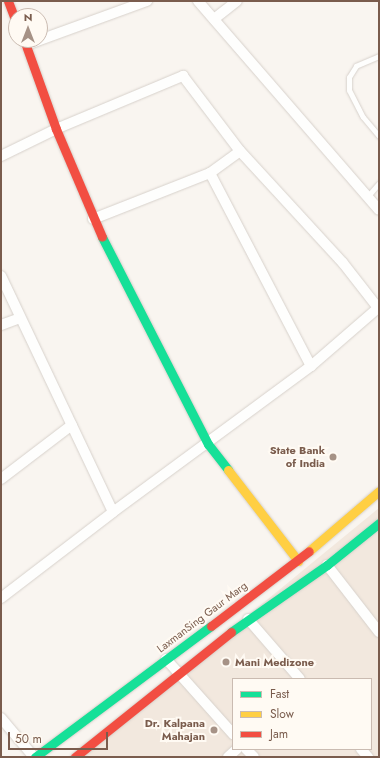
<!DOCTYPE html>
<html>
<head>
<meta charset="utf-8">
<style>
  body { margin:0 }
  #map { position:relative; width:380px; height:758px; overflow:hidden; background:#f9f5f0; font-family:Jost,sans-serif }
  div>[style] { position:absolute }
  .residential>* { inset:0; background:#f2e8de }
  .roads { filter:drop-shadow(0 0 1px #d7d1cb) drop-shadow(0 0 1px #d7d1cb) }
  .lane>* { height:5px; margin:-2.5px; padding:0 2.5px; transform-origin:2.5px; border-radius:2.5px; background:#fefefd }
  .street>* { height:10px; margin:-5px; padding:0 5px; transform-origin:5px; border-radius:5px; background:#fefefd }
  .fast>* { height:9px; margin:-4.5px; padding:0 4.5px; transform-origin:4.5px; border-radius:4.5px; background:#16e098 }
  .slow>* { height:9px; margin:-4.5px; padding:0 4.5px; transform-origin:4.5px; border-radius:4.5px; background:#ffcf43 }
  .jam>* { height:9px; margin:-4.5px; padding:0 4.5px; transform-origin:4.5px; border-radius:4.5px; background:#f24e42 }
  .dots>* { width:11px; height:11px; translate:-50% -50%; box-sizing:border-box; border:2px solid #fffaf3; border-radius:50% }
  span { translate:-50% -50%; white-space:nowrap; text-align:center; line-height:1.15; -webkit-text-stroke:4px #fffaf3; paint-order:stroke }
  .poi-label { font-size:11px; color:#7a5c4d; font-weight:700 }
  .right { translate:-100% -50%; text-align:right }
  .left { translate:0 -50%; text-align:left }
  .street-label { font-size:11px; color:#7a5c4d }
  .frame { position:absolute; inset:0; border:2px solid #7a5c4d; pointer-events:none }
  .legend { position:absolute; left:232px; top:678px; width:140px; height:72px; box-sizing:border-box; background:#fffaf3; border:1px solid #cabbb1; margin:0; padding:5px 7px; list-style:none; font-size:12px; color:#7a5c4d }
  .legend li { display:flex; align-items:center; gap:8px; height:20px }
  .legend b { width:20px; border:1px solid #cabbb1 }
  .north { position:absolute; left:8px; top:8px; width:40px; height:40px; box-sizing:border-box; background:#fffaf3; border:1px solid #cabbb1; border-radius:50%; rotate:0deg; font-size:11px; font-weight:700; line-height:16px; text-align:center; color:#7a5c4d }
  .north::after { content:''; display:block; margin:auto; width:14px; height:18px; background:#a69286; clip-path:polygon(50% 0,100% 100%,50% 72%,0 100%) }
  .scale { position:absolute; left:8px; top:732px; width:100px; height:18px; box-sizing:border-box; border:2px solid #7a5c4d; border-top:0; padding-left:5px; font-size:12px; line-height:14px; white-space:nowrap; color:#7a5c4d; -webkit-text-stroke:3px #fffaf3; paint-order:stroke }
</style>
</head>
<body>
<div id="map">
  <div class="residential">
    <i style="clip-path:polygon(evenodd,379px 508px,379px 757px,75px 757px,379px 508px,233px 679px,371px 679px,371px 749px,233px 749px,233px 679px)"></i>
  </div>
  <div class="roads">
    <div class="lane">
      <i style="left:379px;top:56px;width:25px;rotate:157deg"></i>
      <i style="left:356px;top:66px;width:13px;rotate:122deg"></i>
      <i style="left:349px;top:77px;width:13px;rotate:90deg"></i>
      <i style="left:349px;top:90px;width:30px;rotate:63deg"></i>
      <i style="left:363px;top:117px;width:25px;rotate:50deg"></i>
      <i style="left:367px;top:197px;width:18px;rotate:-49deg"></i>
    </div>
    <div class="street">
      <i style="left:198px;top:1px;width:276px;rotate:49.1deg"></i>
      <i style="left:214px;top:19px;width:29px;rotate:-38deg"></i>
      <i style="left:26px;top:45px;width:129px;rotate:-20deg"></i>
      <i style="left:1px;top:156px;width:61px;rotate:-26.1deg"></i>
      <i style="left:56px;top:129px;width:138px;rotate:-22.7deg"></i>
      <i style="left:183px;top:76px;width:94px;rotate:52.8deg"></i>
      <i style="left:240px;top:151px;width:152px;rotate:47.4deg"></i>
      <i style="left:343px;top:263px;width:58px;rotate:52deg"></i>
      <i style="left:210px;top:173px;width:218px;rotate:62.4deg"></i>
      <i style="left:93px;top:219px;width:126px;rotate:-21.5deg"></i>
      <i style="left:210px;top:173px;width:37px;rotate:-36deg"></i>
      <i style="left:1px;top:276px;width:261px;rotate:64.6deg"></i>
      <i style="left:1px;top:325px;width:20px;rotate:-20deg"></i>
      <i style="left:1px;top:479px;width:89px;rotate:-37.3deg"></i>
      <i style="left:327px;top:565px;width:85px;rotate:52.2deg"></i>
      <i style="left:1px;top:598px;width:141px;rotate:-37.5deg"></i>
      <i style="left:113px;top:512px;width:246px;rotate:-36.4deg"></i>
      <i style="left:311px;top:366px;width:89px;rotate:-40.9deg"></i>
      <i style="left:248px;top:619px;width:79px;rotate:49.1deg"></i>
      <i style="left:166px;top:659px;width:101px;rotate:48.2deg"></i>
      <i style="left:1px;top:718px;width:51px;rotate:49.8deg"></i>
      <i style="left:246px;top:749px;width:11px;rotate:45deg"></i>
      <i style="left:361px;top:749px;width:11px;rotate:49deg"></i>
      <i style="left:228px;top:757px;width:12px;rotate:-42deg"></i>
    </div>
    <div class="fast">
      <i style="left:102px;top:237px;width:233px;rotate:62.9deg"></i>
      <i style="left:208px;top:444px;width:33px;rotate:52deg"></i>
      <i style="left:231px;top:632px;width:117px;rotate:-34.9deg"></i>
      <i style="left:327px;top:565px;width:67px;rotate:-38.9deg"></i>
      <i style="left:35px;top:757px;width:219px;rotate:-36.7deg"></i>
    </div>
    <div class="slow">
      <i style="left:228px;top:470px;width:115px;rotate:52.4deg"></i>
      <i style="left:309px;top:551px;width:92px;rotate:-40.6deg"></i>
    </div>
    <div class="jam">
      <i style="left:8px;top:1px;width:22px;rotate:69deg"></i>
      <i style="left:24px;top:40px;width:95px;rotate:70.2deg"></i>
      <i style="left:56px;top:129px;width:117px;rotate:66.9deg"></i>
      <i style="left:211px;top:626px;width:123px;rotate:-37.4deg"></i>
      <i style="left:75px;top:757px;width:200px;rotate:-38.7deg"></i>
    </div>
  </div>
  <div class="dots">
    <i style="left:333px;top:457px;background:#a69286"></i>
    <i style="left:226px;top:662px;background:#a69286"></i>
    <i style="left:214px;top:730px;background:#a69286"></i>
  </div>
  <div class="poi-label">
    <span class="right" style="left:325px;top:457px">State Bank<br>of India</span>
    <span class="left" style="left:235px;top:662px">Mani Medizone</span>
    <span class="right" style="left:205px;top:730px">Dr. Kalpana<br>Mahajan</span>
  </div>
  <div class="street-label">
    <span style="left:202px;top:617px;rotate:-37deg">LaxmanSing Gaur Marg</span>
  </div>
  <div class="frame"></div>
  <ul class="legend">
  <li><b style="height:5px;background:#16e098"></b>Fast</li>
  <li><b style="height:5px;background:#ffcf43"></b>Slow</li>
  <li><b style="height:5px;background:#f24e42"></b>Jam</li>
  </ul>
  <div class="north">N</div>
  <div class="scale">50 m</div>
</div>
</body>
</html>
